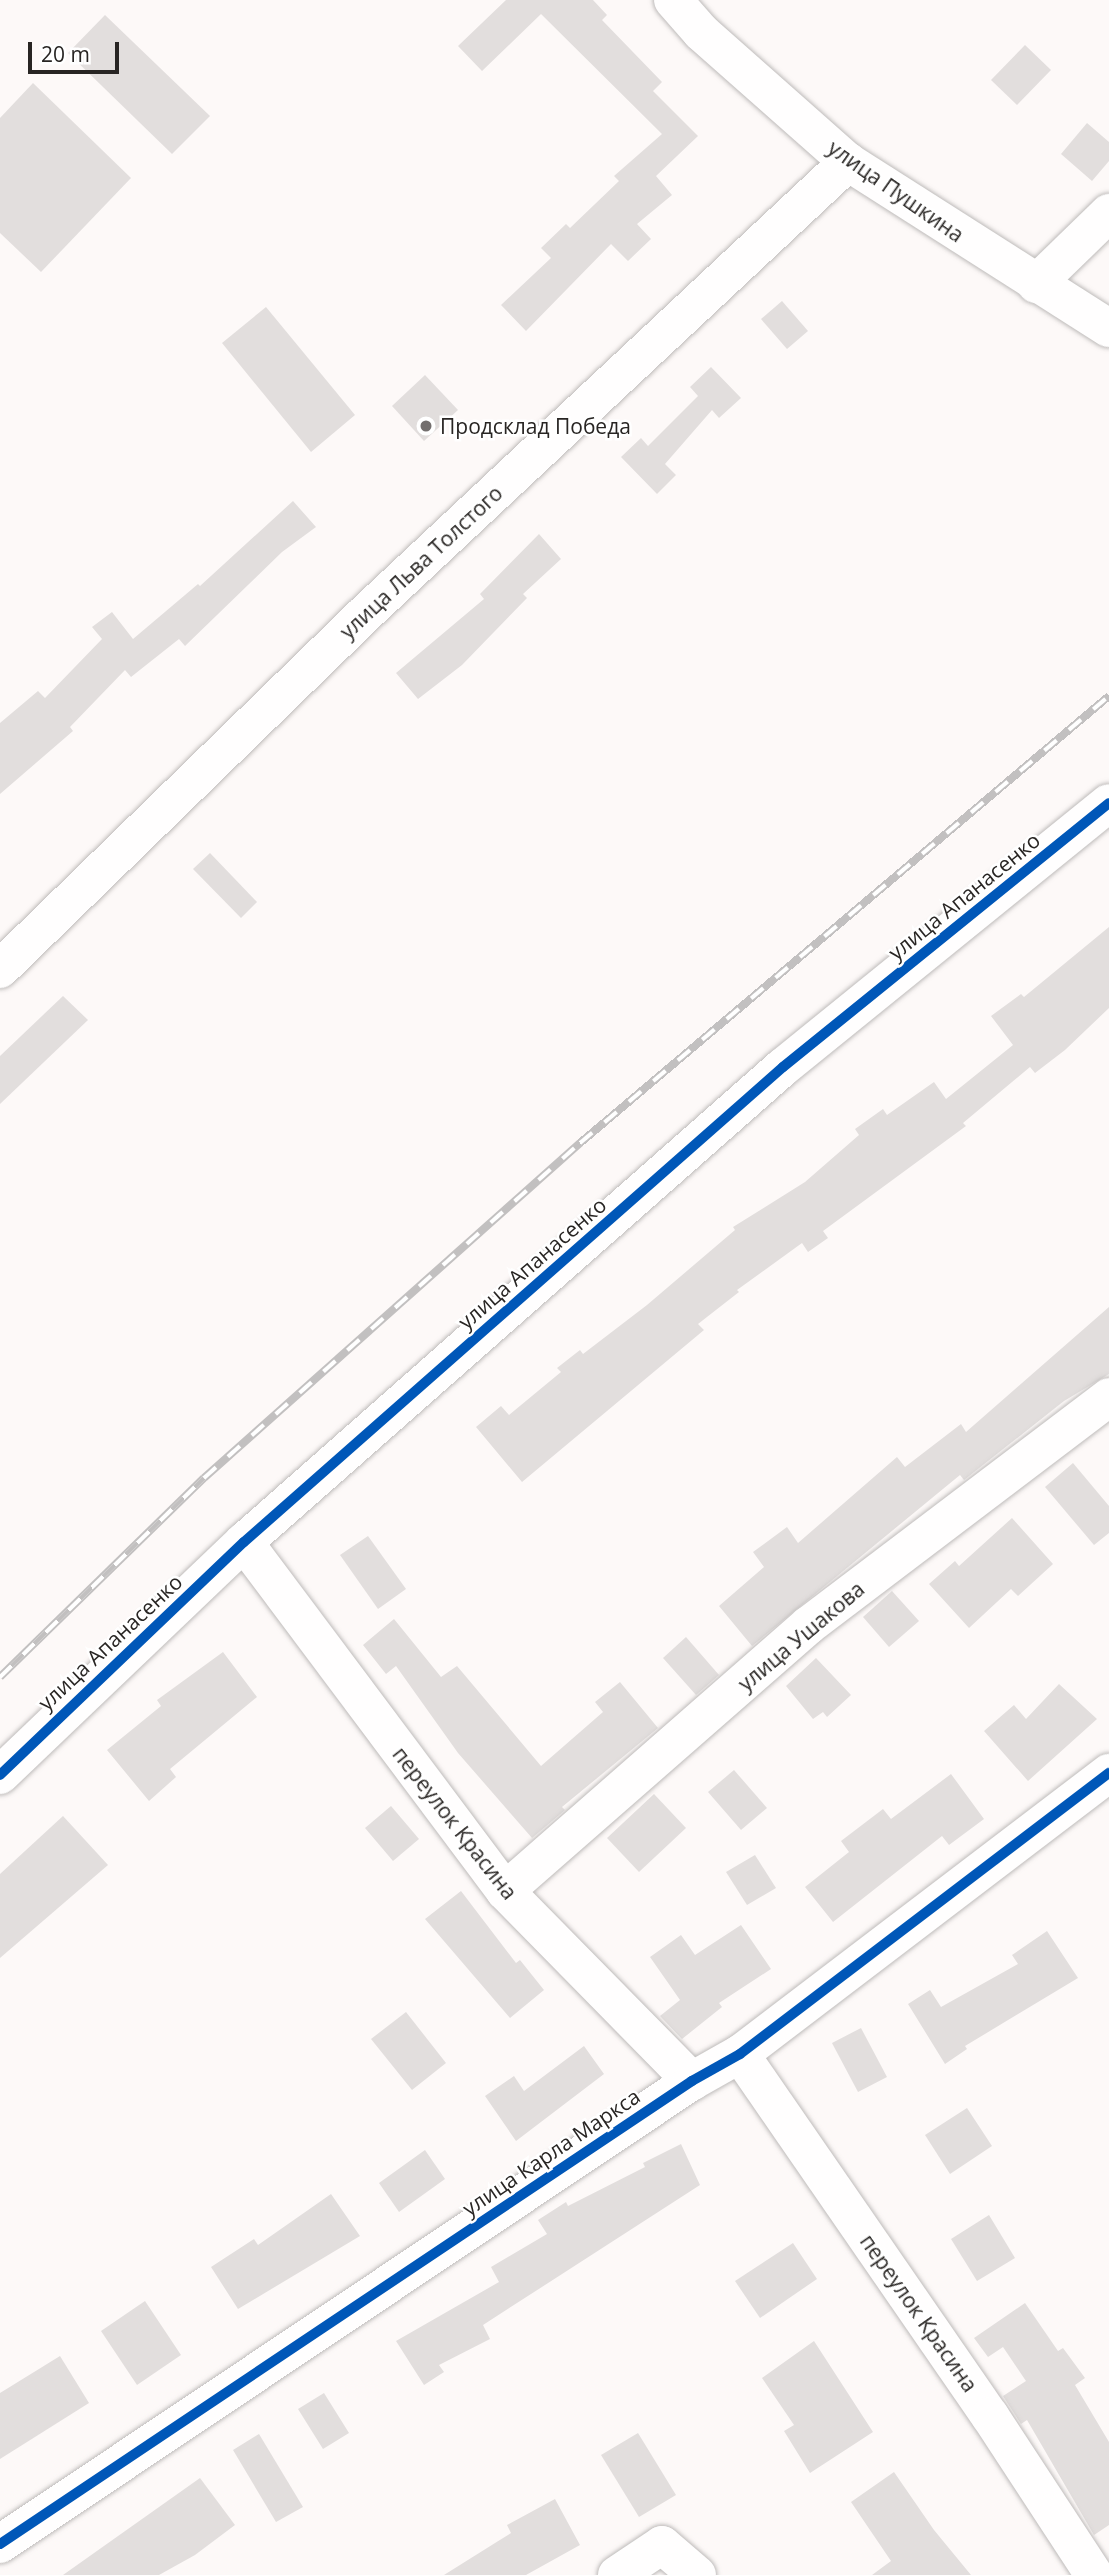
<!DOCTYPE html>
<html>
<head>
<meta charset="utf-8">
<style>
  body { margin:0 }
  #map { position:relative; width:1109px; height:2575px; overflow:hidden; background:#fdf9f8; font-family:"Open Sans",sans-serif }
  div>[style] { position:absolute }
  .building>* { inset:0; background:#e2dedd }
  .roads { filter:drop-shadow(0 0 2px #bebbba) drop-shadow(0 0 2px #bebbba) }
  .minor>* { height:38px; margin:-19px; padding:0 19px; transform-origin:19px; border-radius:19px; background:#fffefe }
  .major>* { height:38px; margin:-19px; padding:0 19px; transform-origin:19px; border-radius:19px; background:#fffefe }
  .rail>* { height:8px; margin-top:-4px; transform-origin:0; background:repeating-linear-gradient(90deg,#fff 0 16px,#c2c0c0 0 32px); box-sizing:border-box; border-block:2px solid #c2c0c0 }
  .cycleway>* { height:10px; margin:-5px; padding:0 5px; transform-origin:5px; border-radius:5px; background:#0057b8 }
  .dots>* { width:19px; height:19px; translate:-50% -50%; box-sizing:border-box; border:4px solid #fff; border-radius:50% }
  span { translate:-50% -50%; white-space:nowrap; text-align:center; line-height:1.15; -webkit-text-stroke:5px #fff; paint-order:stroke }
  .street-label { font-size:21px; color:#282523 }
  .poi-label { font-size:21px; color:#282523 }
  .left { translate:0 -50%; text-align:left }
  .scale { position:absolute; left:28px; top:42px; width:91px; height:32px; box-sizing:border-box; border:4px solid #282523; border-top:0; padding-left:9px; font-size:21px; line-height:24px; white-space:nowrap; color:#282523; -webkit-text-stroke:5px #fff; paint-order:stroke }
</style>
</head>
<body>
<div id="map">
  <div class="building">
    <i style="clip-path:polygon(506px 0,593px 0,607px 15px,602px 20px,662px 82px,653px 91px,698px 136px,656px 176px,672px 195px,637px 224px,651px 239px,628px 261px,611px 244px,526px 331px,501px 305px,551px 258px,541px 248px,566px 224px,570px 228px,619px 181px,614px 176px,662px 134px,541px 14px,482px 71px,458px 46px)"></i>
    <i style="clip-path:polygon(105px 15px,210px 116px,172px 154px,68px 53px)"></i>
    <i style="clip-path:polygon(1025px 45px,1051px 70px,1017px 105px,991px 80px)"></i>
    <i style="clip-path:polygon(33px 83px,131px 178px,41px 272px,0 233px,0 118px)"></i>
    <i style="clip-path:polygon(1087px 123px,1109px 142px,1109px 161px,1092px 181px,1061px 154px)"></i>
    <i style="clip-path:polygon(782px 301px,808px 331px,787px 349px,761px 319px)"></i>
    <i style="clip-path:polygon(266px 307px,355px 415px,311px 452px,222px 343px)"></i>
    <i style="clip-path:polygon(711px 367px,741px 398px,719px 418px,712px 410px,665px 464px,676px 475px,657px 494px,621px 457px,641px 438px,648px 446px,698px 396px,690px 387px)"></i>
    <i style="clip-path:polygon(425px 375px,458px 410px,424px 441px,392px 406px)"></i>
    <i style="clip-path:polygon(293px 501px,316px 527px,282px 552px,185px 646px,179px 639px,131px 677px,125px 670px,70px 727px,73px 731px,0 794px,0 723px,38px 691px,45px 698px,102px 639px,92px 627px,112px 612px,133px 639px,198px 584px,200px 586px)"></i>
    <i style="clip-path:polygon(539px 534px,561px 559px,523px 594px,527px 598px,462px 665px,418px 699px,396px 673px,484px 599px,480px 594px)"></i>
    <i style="clip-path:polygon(210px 853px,257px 902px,241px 918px,193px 869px)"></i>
    <i style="clip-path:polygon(1109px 927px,1109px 1008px,1065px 1050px,1035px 1073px,1030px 1067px,963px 1123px,966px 1126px,823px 1231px,828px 1238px,808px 1252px,802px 1243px,737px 1290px,739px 1292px,698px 1324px,704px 1330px,522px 1482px,476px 1427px,501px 1406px,509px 1415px,561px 1372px,557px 1368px,580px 1350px,583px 1354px,647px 1305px,735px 1230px,733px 1227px,805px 1182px,859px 1135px,855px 1129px,883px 1109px,887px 1115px,934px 1082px,946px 1099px,1013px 1045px,991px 1016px,1021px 994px,1024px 997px)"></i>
    <i style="clip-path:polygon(63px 996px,88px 1020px,0 1104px,0 1056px)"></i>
    <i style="clip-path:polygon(1109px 1307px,1109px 1374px,1064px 1401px,964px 1480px,960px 1475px,752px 1646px,719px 1606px,764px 1567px,753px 1552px,787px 1527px,798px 1543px,897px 1457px,905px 1467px,961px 1424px,966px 1432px)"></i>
    <i style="clip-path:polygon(1073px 1463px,1109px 1506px,1109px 1533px,1094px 1545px,1045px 1487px)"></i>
    <i style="clip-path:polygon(1012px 1518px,1053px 1564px,1018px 1596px,1011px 1589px,969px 1628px,929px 1584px,955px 1561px,959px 1566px)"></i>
    <i style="clip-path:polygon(368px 1536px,406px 1589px,378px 1609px,340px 1555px)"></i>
    <i style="clip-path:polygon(892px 1591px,919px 1621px,889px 1647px,863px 1617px)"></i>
    <i style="clip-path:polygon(394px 1619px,441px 1677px,457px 1666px,541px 1766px,603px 1712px,595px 1702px,620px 1682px,658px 1728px,562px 1807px,565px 1810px,532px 1838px,458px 1753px,396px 1666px,386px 1674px,363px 1645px)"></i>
    <i style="clip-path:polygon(686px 1637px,719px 1675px,696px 1695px,663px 1658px)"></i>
    <i style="clip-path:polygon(223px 1652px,257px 1697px,170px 1769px,176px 1777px,149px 1801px,107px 1750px,161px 1706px,157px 1700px)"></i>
    <i style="clip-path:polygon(816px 1658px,851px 1695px,827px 1717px,823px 1712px,813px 1719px,786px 1686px)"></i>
    <i style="clip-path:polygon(1059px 1684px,1097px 1719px,1028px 1781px,984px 1731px,1014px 1705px,1026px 1719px)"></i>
    <i style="clip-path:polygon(734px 1770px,767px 1808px,741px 1830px,708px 1792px)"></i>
    <i style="clip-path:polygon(951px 1774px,984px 1819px,949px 1845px,942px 1836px,833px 1922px,805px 1887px,849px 1852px,841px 1841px,883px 1809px,891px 1819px)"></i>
    <i style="clip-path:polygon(654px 1794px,686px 1828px,639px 1872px,607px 1838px)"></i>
    <i style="clip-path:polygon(391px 1806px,419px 1839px,393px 1861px,365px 1828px)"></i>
    <i style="clip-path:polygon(63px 1816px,108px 1865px,0 1958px,0 1874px)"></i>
    <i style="clip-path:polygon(755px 1855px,776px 1888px,747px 1905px,726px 1872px)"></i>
    <i style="clip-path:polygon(461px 1891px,516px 1963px,520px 1960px,544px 1990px,510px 2018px,425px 1919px)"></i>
    <i style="clip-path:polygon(741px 1925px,771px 1969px,719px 2003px,722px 2007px,682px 2039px,660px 2016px,680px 2000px,650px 1957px,681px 1935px,695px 1955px)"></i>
    <i style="clip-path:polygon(1047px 1931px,1078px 1978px,965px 2046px,967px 2049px,945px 2064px,908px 2004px,930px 1990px,941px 2007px,1018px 1964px,1012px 1955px)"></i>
    <i style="clip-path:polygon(406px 2012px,446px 2063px,412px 2090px,371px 2039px)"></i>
    <i style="clip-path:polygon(861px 2028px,887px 2077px,858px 2092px,832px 2043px)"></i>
    <i style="clip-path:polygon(584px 2046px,604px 2074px,516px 2141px,485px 2096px,514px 2076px,524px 2091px)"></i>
    <i style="clip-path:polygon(967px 2108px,992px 2146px,950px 2174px,925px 2135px)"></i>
    <i style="clip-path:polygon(681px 2144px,700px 2185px,483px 2325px,490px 2339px,439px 2365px,444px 2372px,424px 2385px,396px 2341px,499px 2282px,491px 2267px,547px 2234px,538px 2220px,566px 2202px,568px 2206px,645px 2167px,643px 2163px)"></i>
    <i style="clip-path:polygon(425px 2150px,445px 2179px,399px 2212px,379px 2183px)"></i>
    <i style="clip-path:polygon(331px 2194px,360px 2236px,238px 2309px,211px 2267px,254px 2239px,258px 2245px)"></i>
    <i style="clip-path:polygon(989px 2215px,1015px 2258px,977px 2281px,951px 2239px)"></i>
    <i style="clip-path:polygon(793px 2243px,817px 2279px,760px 2318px,735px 2281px)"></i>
    <i style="clip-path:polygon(145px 2301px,181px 2355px,137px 2385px,101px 2331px)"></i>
    <i style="clip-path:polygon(1025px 2303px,1058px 2351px,1063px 2348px,1085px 2378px,1075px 2385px,1109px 2442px,1109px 2525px,1094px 2535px,1027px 2420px,1021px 2424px,1003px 2396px,1026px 2381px,1003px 2347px,988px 2357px,974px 2338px)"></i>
    <i style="clip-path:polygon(814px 2341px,873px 2432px,810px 2473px,784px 2431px,794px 2425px,762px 2378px)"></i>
    <i style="clip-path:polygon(60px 2356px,89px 2403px,0 2459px,0 2393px)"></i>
    <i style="clip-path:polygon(324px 2393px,349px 2433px,323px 2449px,298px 2409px)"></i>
    <i style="clip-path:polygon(638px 2433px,676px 2495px,639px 2517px,601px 2455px)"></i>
    <i style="clip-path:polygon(259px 2434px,303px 2507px,276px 2522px,233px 2450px)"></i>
    <i style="clip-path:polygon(894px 2472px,934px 2530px,971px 2575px,872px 2575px,891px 2561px,851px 2502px)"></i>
    <i style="clip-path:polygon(200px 2478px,235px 2525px,195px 2555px,159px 2575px,63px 2575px)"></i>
    <i style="clip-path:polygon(555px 2499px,580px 2545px,526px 2575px,444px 2575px,511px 2533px,507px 2525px)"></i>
  </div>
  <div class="roads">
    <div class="minor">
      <i style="left:1036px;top:284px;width:102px;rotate:-44.2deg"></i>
      <i style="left:244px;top:1542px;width:436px;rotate:53.2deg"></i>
      <i style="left:505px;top:1891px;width:267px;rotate:45.5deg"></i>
      <i style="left:0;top:1775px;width:337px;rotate:-43.7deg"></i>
      <i style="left:244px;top:1542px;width:718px;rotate:-41.39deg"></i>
      <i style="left:783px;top:1067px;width:419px;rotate:-39deg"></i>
      <i style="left:505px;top:1891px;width:404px;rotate:-41.2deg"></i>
      <i style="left:809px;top:1625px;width:377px;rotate:-37.2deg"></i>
      <i style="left:740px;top:2054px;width:440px;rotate:55.4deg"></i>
      <i style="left:990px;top:2416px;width:190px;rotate:56.8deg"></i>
      <i style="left:0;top:2544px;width:833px;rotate:-33.79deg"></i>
      <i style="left:692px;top:2081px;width:55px;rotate:-29.4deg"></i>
      <i style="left:740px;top:2054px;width:464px;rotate:-37.3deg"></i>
      <i style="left:617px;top:2575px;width:54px;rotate:-33.7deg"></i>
      <i style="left:662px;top:2545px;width:46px;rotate:40.6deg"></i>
    </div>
    <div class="major">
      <i style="left:673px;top:0;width:43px;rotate:48.8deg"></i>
      <i style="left:701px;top:32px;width:196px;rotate:41.5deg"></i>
      <i style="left:848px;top:162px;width:309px;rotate:32.5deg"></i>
      <i style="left:0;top:969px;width:512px;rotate:-44.21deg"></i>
      <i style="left:367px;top:612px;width:659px;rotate:-43.09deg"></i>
    </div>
  </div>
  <div class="rail">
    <i style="left:0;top:1677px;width:285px;rotate:-44.3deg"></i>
    <i style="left:204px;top:1478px;width:504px;rotate:-41.7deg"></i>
    <i style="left:580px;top:1143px;width:693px;rotate:-40.2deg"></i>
  </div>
  <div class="cycleway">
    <i style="left:0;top:1775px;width:337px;rotate:-43.7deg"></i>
    <i style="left:244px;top:1542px;width:718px;rotate:-41.39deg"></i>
    <i style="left:783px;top:1067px;width:419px;rotate:-39deg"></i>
    <i style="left:0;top:2544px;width:833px;rotate:-33.79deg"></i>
    <i style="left:692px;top:2081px;width:55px;rotate:-29.4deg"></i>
    <i style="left:740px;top:2054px;width:464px;rotate:-37.3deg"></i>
  </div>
  <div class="dots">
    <i style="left:426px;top:426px;background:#736f6e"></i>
  </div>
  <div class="street-label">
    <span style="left:896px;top:191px;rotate:35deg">улица Пушкина</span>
    <span style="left:421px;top:562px;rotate:-43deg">улица Льва Толстого</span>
    <span style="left:964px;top:896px;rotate:-39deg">улица Апанасенко</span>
    <span style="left:532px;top:1263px;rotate:-41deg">улица Апанасенко</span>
    <span style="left:801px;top:1636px;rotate:-40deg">улица Ушакова</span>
    <span style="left:110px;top:1642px;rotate:-43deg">улица Апанасенко</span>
    <span style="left:455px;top:1823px;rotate:52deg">переулок Красина</span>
    <span style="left:551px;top:2152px;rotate:-34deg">улица Карла Маркса</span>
    <span style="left:919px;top:2313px;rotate:55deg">переулок Красина</span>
  </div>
  <div class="poi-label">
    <span class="left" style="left:440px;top:426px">Продсклад Победа</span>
  </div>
  <div class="scale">20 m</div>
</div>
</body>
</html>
